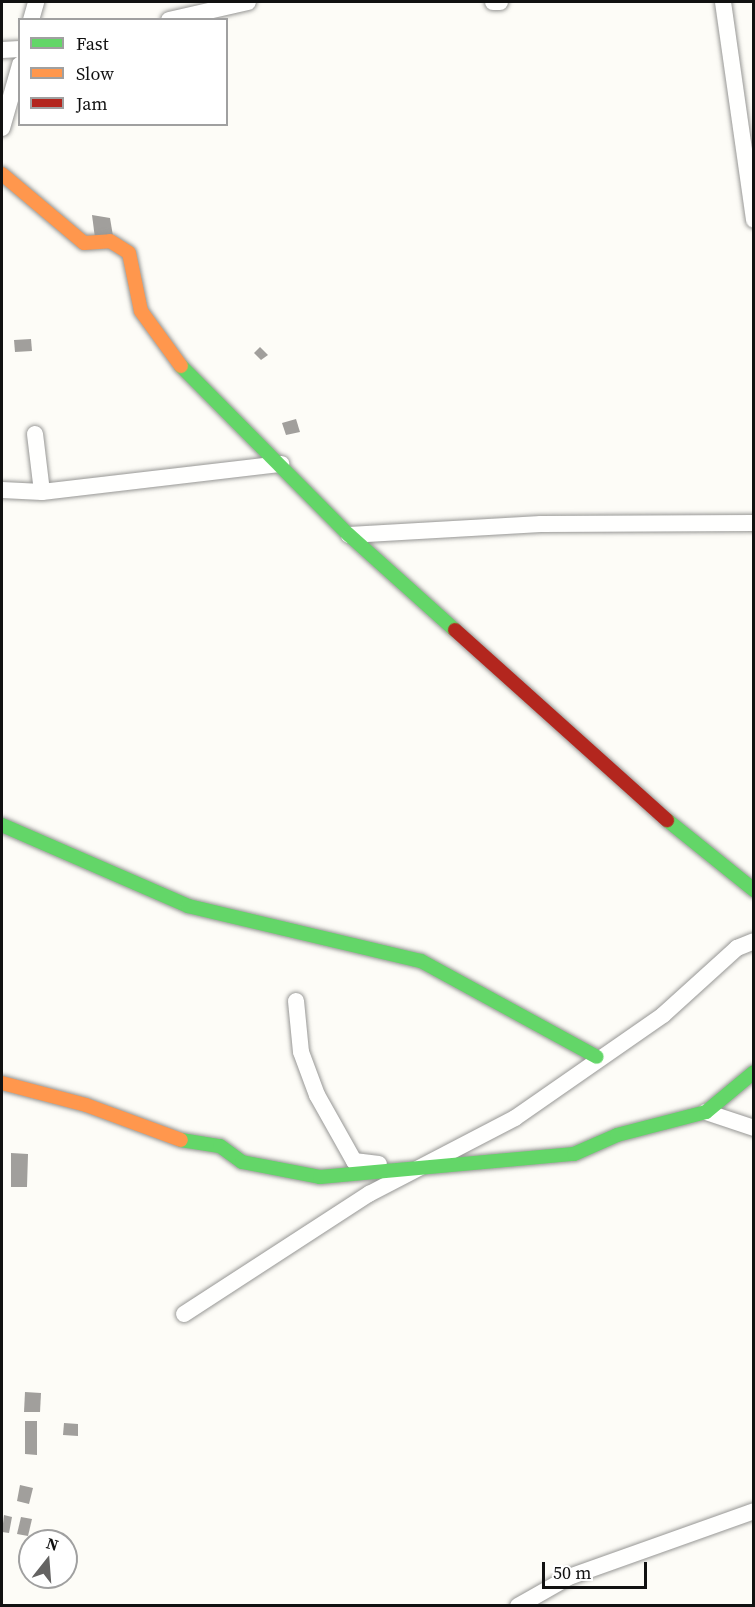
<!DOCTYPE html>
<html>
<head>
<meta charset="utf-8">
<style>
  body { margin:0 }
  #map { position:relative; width:755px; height:1607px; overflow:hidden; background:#fdfcf7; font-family:"Source Serif 4",serif }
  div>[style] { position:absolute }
  .building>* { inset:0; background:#a19f9c }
  .roads { filter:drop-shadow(0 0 2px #979795) drop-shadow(0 0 2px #979795) }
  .street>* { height:16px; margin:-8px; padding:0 8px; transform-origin:8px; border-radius:8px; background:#fffffe }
  .fast>* { height:14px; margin:-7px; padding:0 7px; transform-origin:7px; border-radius:7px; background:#63d668 }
  .slow>* { height:14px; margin:-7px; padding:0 7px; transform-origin:7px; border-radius:7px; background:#ff974d }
  .jam>* { height:14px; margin:-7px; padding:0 7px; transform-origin:7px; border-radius:7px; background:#b3261e }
  span { translate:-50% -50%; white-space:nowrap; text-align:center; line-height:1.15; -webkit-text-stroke:6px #fff; paint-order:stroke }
  .frame { position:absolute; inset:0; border:3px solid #111; pointer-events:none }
  .legend { position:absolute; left:18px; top:18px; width:210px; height:108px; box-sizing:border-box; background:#fff; border:2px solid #a0a0a0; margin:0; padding:8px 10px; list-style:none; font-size:18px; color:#111 }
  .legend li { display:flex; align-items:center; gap:12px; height:30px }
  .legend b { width:30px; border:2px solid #a0a0a0 }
  .north { position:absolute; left:18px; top:1529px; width:60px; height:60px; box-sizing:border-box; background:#fff; border:2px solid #a0a0a0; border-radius:50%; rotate:17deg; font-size:16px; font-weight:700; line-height:24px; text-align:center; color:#111 }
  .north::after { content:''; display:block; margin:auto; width:21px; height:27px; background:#646362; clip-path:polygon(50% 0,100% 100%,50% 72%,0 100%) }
  .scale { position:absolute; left:542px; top:1562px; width:105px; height:27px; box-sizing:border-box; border:3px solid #111; border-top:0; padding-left:8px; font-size:18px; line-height:21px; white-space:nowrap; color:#111; -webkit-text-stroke:4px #fff; paint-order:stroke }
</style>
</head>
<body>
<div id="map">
  <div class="building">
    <i style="clip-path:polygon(92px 215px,110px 218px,113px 236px,95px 238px)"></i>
    <i style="clip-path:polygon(31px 339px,32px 351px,15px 352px,14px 340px)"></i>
    <i style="clip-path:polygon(260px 347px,268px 355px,261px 360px,254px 353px)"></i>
    <i style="clip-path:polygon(296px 419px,300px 432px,286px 435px,282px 423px)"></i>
    <i style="clip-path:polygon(11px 1153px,28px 1154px,27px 1187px,11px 1187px)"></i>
    <i style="clip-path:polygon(25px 1392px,41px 1393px,40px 1412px,24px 1412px)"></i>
    <i style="clip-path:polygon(25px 1421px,37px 1421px,37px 1455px,25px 1454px)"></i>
    <i style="clip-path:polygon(64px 1423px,78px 1424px,78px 1436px,63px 1435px)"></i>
    <i style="clip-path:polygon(20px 1485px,33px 1488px,29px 1504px,17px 1501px)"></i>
    <i style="clip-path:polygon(4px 1515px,12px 1517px,9px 1533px,2px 1532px)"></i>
    <i style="clip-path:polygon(21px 1517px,32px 1519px,28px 1536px,17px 1534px)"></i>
  </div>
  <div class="roads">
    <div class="street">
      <i style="left:493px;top:2px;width:7px"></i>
      <i style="left:723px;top:2px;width:220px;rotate:81.9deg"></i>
      <i style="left:31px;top:20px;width:19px;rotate:-74deg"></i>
      <i style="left:169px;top:20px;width:81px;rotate:-12.8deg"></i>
      <i style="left:2px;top:50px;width:18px;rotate:-3deg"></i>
      <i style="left:2px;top:128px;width:66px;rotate:-74.1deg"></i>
      <i style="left:35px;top:434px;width:58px;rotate:83.1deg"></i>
      <i style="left:2px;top:490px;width:40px;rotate:2.9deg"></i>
      <i style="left:42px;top:492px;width:241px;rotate:-6.7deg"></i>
      <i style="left:349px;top:535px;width:192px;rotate:-3.3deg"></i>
      <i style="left:541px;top:524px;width:213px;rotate:-0.3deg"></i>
      <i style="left:296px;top:1001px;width:51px;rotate:84.4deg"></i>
      <i style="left:301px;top:1052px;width:46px;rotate:69.6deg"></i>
      <i style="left:317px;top:1095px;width:76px;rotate:60.7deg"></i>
      <i style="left:354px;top:1161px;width:25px;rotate:7deg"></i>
      <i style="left:706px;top:1112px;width:51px;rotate:18.4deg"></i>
      <i style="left:184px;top:1314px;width:221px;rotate:-33deg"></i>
      <i style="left:369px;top:1194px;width:165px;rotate:-27.5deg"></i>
      <i style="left:515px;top:1118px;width:180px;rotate:-34.8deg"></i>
      <i style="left:663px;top:1015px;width:100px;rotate:-42.2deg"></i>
      <i style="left:737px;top:948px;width:18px;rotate:-22deg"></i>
      <i style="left:518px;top:1606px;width:59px;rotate:-29.6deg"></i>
      <i style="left:569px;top:1577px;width:196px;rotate:-19.6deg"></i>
    </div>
    <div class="fast">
      <i style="left:181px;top:366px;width:238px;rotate:45.2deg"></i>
      <i style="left:349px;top:535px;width:142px;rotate:41.9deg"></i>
      <i style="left:667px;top:820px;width:112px;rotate:38.8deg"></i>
      <i style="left:2px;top:825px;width:203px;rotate:23.5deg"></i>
      <i style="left:188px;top:906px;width:239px;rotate:13.3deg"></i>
      <i style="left:421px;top:961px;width:200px;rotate:28.6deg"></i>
      <i style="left:181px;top:1140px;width:39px;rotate:9deg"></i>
      <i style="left:220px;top:1146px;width:27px;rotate:36deg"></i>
      <i style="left:242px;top:1162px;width:79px;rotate:10.9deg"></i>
      <i style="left:320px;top:1177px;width:255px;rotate:-5.2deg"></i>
      <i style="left:574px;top:1154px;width:47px;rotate:-23.8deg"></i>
      <i style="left:617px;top:1135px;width:92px;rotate:-14.5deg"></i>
      <i style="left:706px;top:1112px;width:62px;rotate:-39.8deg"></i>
    </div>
    <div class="slow">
      <i style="left:2px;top:174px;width:107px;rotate:40.1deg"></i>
      <i style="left:84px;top:243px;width:26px;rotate:-4deg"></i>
      <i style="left:110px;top:241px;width:22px;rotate:32deg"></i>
      <i style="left:129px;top:253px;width:59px;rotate:78.3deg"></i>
      <i style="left:141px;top:311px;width:68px;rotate:54deg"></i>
      <i style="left:2px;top:1083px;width:87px;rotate:14.7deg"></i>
      <i style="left:86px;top:1105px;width:101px;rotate:20.2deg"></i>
    </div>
    <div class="jam">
      <i style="left:455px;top:630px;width:285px;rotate:41.9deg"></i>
    </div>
  </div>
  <div class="frame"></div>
  <ul class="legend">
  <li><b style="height:8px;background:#63d668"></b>Fast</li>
  <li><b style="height:8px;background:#ff974d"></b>Slow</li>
  <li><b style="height:8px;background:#b3261e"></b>Jam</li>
  </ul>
  <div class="north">N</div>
  <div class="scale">50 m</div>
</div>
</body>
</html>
